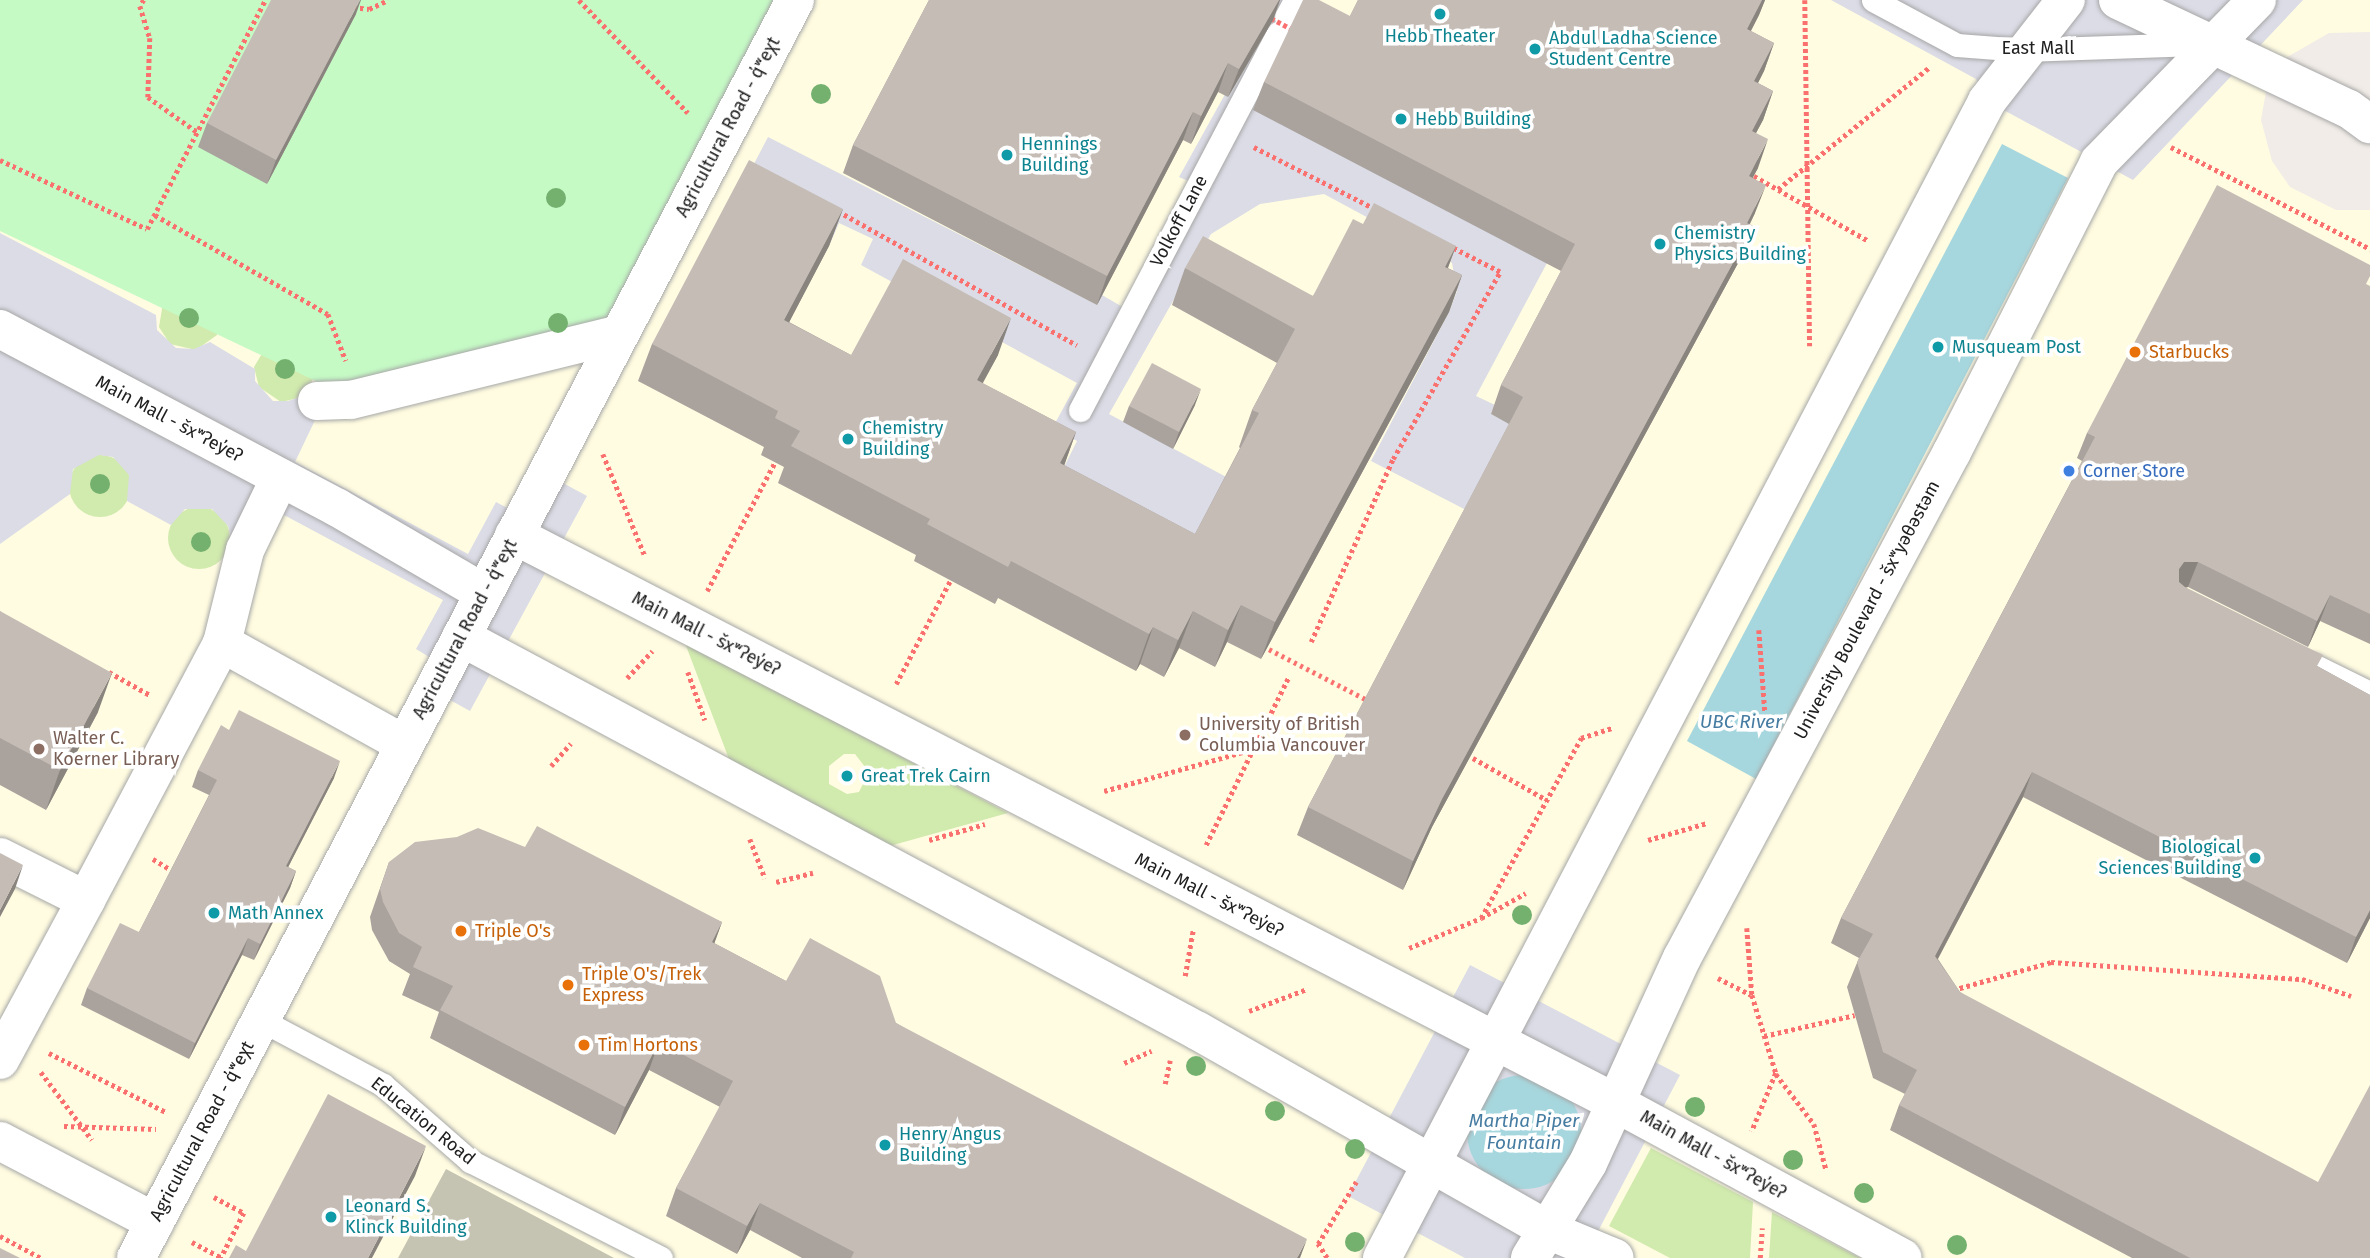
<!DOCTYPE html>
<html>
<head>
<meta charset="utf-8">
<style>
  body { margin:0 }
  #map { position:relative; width:2370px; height:1258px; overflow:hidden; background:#f1ece7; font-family:"Fira Sans",sans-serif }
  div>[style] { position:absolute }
  .education>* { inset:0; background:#fffce1 }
  .construction>* { inset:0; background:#c5c4b2 }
  .grass>* { inset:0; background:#d1eaad }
  .round { border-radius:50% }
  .park>* { inset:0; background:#c5fac5 }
  .plaza>* { inset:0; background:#dbdce6 }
  .water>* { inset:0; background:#a7d7de }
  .path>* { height:4.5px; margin-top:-2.25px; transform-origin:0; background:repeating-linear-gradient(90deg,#fa706f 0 3.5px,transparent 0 7px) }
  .roads { filter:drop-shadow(0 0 2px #a7a7a7) drop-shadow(0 0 2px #a7a7a7) }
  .lane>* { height:23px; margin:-11.5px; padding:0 11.5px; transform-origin:11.5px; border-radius:11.5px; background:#fff }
  .street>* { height:38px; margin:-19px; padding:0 19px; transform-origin:19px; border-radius:19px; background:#fff }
  .path-bridge>* { height:4.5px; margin-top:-2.25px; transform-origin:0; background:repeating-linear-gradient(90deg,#fa706f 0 3.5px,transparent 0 7px) }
  .trees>* { width:20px; height:20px; margin:-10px; border-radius:50%; background:#74b16f }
  .wall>* { inset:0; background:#a9a29d }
  .shaded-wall>* { inset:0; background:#8a847f }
  .building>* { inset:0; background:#c5bcb6 }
  .dots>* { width:19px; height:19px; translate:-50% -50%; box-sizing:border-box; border:4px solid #fff; border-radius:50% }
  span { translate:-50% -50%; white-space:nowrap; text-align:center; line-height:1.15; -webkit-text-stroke:7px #fff; paint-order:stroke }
  .culture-label { font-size:18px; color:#0d838f }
  .left { translate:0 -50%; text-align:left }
  .right { translate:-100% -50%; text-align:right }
  .street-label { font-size:18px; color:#202020 }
  .food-label { font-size:18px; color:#c56008 }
  .shop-label { font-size:18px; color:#366cbe }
  .education-label { font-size:18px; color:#785e54 }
  .water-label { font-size:19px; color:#467ca1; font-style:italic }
</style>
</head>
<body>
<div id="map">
  <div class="education">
    <i style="clip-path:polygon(0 0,2370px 0,2370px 32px,2329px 33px,2284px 59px,2267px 86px,2261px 120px,2272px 161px,2290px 187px,2336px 210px,2370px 210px,2370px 1258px,0 1258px)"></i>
  </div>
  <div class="construction">
    <i style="clip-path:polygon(446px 1169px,614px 1258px,398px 1258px)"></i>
  </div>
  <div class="grass">
    <i style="clip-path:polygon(163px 303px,221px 321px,217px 335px,196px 350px,170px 344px,159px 327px)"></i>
    <i style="clip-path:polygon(266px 347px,317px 372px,303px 397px,281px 402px,259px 387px,254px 367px)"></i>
    <i class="round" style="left:69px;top:455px;width:62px;height:62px"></i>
    <i class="round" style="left:168px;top:507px;width:62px;height:62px"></i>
    <i style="clip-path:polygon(evenodd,685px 643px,1008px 813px,886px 847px,732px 767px,685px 643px,844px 754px,855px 754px,869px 772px,859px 792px,847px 794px,829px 784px,829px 766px,844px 754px)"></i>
    <i style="clip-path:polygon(1651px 1148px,1753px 1202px,1750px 1258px,1670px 1258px,1609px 1226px)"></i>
    <i style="clip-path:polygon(1772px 1212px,1860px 1258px,1769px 1258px)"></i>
  </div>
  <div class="park">
    <i style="clip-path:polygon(0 0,784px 0,612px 325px,364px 388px,322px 384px,0 231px)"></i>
  </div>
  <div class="plaza">
    <i style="clip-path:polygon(1269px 0,1316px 0,1547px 263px,1476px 396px,1495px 405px,1491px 414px,1518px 428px,1468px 511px,1371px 461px,1449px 312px,1457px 291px,1452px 263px,1324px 194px,1260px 204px,1211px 234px,1109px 414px,1230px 479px,1181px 571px,1063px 469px,1077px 441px,1053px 427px,1077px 383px,861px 265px,873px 239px,839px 223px,829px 246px,736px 198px,768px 137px,1096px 304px,1102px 295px,1126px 309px,1193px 183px,1179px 177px,1229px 87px)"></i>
    <i style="clip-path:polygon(1831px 0,2303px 0,2133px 180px,1987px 101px,1976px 79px)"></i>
    <i style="clip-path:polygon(0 233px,156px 315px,157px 330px,176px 348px,194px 349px,210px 342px,255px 369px,255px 381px,273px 401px,288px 401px,311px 393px,317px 416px,295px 462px,468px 554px,496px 502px,513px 511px,537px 469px,587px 496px,470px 711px,421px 684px,434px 660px,416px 649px,443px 600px,284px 515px,231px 539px,228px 526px,212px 509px,185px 509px,171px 525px,127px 501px,129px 475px,113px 457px,99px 455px,73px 469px,70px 494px,0 544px)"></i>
    <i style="clip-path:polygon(1470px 965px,1680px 1075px,1584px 1258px,1465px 1258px,1348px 1196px)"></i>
  </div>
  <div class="water">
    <i style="clip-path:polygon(2002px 144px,2068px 178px,1756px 779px,1687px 741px)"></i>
    <i class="round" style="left:1467px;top:1075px;width:114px;height:114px"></i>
  </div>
  <div class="path">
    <i style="left:144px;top:0;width:7px;rotate:124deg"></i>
    <i style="left:140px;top:6px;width:34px;rotate:73deg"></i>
    <i style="left:150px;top:38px;width:59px;rotate:91.9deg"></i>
    <i style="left:148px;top:97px;width:60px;rotate:35.5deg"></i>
    <i style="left:579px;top:0;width:157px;rotate:46deg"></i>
    <i style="left:1805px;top:0;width:346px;rotate:89.2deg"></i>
    <i style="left:353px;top:7px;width:16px;rotate:7deg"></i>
    <i style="left:369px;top:9px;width:21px;rotate:-25deg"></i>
    <i style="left:1254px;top:147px;width:138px;rotate:27.1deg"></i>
    <i style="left:2171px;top:147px;width:224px;rotate:27.1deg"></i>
    <i style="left:0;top:160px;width:162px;rotate:25.1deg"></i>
    <i style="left:147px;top:229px;width:258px;rotate:-62.7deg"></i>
    <i style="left:1754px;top:176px;width:132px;rotate:29.5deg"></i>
    <i style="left:1778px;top:189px;width:195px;rotate:-38.8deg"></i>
    <i style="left:838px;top:211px;width:274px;rotate:29.3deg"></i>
    <i style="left:155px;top:215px;width:199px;rotate:29.8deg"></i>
    <i style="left:328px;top:314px;width:50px;rotate:69deg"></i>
    <i style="left:603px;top:454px;width:110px;rotate:67.6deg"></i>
    <i style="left:707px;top:591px;width:146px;rotate:-62.2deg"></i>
    <i style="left:1759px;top:630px;width:82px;rotate:85.8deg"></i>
    <i style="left:1311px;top:642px;width:201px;rotate:-65.9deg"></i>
    <i style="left:1393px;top:459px;width:215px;rotate:-60.2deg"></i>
    <i style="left:1500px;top:272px;width:55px;rotate:-153deg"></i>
    <i style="left:109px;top:672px;width:47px;rotate:29.3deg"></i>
    <i style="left:688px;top:672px;width:51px;rotate:70.5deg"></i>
    <i style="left:627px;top:678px;width:37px;rotate:-47deg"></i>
    <i style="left:896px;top:684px;width:116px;rotate:-62.3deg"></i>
    <i style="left:1473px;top:758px;width:85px;rotate:29.6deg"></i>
    <i style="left:551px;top:766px;width:30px;rotate:-49deg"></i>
    <i style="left:1104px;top:791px;width:152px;rotate:-15.7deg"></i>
    <i style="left:750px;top:839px;width:42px;rotate:69deg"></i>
    <i style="left:929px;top:840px;width:58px;rotate:-15.9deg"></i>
    <i style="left:1648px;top:840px;width:61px;rotate:-16.1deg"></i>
    <i style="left:1206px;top:845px;width:188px;rotate:-63.8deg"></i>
    <i style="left:153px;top:859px;width:23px;rotate:31deg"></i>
    <i style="left:776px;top:882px;width:38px;rotate:-14deg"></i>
    <i style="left:1481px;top:918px;width:51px;rotate:-29.1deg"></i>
    <i style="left:1747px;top:928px;width:67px;rotate:85.7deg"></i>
    <i style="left:1752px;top:995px;width:82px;rotate:72.9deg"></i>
    <i style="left:1776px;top:1073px;width:63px;rotate:112.5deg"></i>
    <i style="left:1409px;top:948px;width:78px;rotate:-22.6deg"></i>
    <i style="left:1481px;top:918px;width:206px;rotate:-60.9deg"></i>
    <i style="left:1581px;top:738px;width:33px;rotate:-18deg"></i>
    <i style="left:1185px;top:976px;width:47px;rotate:-80.1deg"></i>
    <i style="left:1718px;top:978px;width:37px;rotate:27deg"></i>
    <i style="left:1953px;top:990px;width:102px;rotate:-15.9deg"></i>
    <i style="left:2051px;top:962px;width:252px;rotate:3.9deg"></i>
    <i style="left:2302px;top:979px;width:52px;rotate:19.1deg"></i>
    <i style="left:1249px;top:1011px;width:62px;rotate:-20.8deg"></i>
    <i style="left:1764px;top:1036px;width:93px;rotate:-13deg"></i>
    <i style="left:49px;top:1053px;width:131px;rotate:26.8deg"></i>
    <i style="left:1124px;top:1063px;width:30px;rotate:-24deg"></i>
    <i style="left:41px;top:1072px;width:85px;rotate:53.1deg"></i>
    <i style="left:1776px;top:1074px;width:63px;rotate:52.8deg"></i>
    <i style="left:1814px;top:1124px;width:47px;rotate:75.1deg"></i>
    <i style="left:1165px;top:1084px;width:24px;rotate:-78deg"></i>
    <i style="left:64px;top:1126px;width:92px;rotate:1.9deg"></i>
    <i style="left:214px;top:1197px;width:34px;rotate:28deg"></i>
    <i style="left:244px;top:1213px;width:51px;rotate:117.1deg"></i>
    <i style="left:0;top:1236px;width:47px;rotate:28.2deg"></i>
    <i style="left:192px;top:1242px;width:34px;rotate:28deg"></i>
    <i style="left:1327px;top:1258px;width:17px;rotate:-123deg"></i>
    <i style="left:1318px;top:1244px;width:73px;rotate:-58.5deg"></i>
    <i style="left:1760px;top:1258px;width:30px;rotate:-86deg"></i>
  </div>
  <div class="roads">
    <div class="lane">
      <i style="left:1873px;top:0;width:95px;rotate:28.2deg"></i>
      <i style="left:1957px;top:45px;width:66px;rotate:4.3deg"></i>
      <i style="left:2023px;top:50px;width:174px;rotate:-2deg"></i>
      <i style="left:1286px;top:17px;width:19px;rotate:-62deg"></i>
      <i style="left:1080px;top:410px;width:426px;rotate:-62.3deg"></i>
      <i style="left:2313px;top:665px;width:64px;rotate:26.2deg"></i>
      <i style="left:261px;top:1020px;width:138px;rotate:28deg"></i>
      <i style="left:383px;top:1085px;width:116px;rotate:41.1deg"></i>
      <i style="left:470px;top:1161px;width:214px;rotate:26.9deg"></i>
    </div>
    <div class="street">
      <i style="left:2118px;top:0;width:255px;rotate:25.3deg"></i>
      <i style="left:2349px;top:109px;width:26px;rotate:36deg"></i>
      <i style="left:0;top:329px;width:382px;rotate:27.9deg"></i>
      <i style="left:338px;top:508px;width:169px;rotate:30.2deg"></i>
      <i style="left:317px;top:401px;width:34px;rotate:-2deg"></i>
      <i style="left:351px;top:400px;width:276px;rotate:-13.8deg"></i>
      <i style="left:514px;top:535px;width:1238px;rotate:27.27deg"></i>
      <i style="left:1614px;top:1102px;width:328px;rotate:28.4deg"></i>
      <i style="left:461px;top:637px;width:836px;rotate:28.13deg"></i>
      <i style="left:1198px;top:1031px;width:405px;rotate:29.6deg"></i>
      <i style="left:1550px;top:1231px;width:70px;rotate:22.6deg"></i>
      <i style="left:222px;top:643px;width:96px;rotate:-76.1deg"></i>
      <i style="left:245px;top:550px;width:80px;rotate:-64.1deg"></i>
      <i style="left:0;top:857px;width:96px;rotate:26.6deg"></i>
      <i style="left:86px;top:900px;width:291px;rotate:-62.1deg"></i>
      <i style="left:222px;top:643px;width:208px;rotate:29deg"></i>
      <i style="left:0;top:1060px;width:182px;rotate:-61.7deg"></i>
      <i style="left:0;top:1141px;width:175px;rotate:27.6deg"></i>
      <i style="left:136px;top:1258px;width:1420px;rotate:-62.35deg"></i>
      <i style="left:1382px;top:1258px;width:1306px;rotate:-62.39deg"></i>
      <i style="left:1987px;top:101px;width:128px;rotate:-52deg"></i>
      <i style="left:1530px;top:1258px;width:111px;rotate:-58.6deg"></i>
      <i style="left:1588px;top:1163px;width:226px;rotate:-65.4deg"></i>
      <i style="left:1682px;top:958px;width:574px;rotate:-61.92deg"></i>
      <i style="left:1952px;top:452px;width:325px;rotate:-63.1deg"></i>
      <i style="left:2099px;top:162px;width:226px;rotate:-45.7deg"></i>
    </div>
  </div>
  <div class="path-bridge">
    <i style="left:1271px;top:18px;width:26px;rotate:28deg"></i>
    <i style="left:1263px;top:646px;width:117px;rotate:27.4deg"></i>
  </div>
  <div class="trees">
    <i style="left:821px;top:94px"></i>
    <i style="left:556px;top:198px"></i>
    <i style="left:189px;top:318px"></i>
    <i style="left:558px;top:323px"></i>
    <i style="left:285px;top:369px"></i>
    <i style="left:100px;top:484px"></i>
    <i style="left:201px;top:542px"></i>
    <i style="left:1522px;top:915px"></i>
    <i style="left:1196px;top:1066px"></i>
    <i style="left:1695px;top:1107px"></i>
    <i style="left:1275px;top:1111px"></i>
    <i style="left:1355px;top:1149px"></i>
    <i style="left:1793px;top:1160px"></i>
    <i style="left:1864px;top:1193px"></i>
    <i style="left:1355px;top:1242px"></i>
    <i style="left:1957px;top:1245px"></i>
  </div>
  <div class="wall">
    <i style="clip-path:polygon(929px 0,1280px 0,1273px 20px,1228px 97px,1218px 92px,1191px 144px,1183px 140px,1097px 305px,843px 173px,853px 145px)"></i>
    <i style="clip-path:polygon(1358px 0,1765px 0,1759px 15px,1751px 31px,1774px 43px,1764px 71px,1758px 83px,1773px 91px,1763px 120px,1756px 133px,1758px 168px,1752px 178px,1755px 213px,1750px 224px,1753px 226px,1743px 254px,1432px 827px,1403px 890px,1297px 835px,1308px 807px,1509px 424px,1491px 414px,1501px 385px,1561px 271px,1253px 110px,1264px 82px,1350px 16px)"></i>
    <i style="clip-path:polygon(356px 14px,267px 184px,198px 147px,207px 123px)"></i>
    <i style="clip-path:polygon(843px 209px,829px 246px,789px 322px,851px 355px,998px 355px,982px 383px,1076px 432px,1064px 465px,1195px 534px,1240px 448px,1239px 447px,1252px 410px,1277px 363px,1172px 305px,1185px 268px,1313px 296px,1363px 224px,1456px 246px,1448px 268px,1462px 275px,1449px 312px,1261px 659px,1227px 642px,1215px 667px,1179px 648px,1164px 677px,1140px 664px,1136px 671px,998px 598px,995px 604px,914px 561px,916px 555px,778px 483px,784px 467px,761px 455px,764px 447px,638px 381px,652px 344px)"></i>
    <i style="clip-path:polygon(2368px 286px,2370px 286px,2370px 644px,2320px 621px,2308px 647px,2188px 587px,2186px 588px,2319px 667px,2370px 695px,2370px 918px,2347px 963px,2023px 797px,1938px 959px,1960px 992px,2370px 1258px,2132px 1258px,1890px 1130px,1899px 1105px,1905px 1094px,1873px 1078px,1847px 987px,1859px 958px,1831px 943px,1841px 918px,2082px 461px,2077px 458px,2087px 433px)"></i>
    <i style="clip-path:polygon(1195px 405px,1173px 449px,1123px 422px,1129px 406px)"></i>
    <i style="clip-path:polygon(0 611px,98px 712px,46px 810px,0 785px)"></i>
    <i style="clip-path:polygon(198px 770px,334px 778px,288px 867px,296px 871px,290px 888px,254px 960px,242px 955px,189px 1059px,81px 1005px,87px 988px,139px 932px,209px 795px,192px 787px)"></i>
    <i style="clip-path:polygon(525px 847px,722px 922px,714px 943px,786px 981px,896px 1023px,1300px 1258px,802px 1258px,750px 1230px,737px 1254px,666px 1216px,676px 1188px,720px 1107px,649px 1070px,615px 1135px,430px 1038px,439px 1012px,402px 995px,410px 974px,389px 961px,372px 930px,370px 917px,389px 862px)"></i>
  </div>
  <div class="shaded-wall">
    <i style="clip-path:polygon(360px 0,361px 0,356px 14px,267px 184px,276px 160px)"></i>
    <i style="clip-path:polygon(1279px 0,1280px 0,1273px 20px,1228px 97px,1239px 69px)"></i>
    <i style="clip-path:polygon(1762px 0,1765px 0,1759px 15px,1737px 57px,1747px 29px)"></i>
    <i style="clip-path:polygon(1774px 43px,1764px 71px,1744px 110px,1754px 81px)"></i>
    <i style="clip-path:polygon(1228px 63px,1218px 92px,1191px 144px,1201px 116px)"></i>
    <i style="clip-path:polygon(1773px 91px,1763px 120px,1742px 159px,1752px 131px)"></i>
    <i style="clip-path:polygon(1193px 112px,1183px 140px,1097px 305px,1107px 276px)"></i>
    <i style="clip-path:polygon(1768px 139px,1758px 168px,1739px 204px,1749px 176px)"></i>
    <i style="clip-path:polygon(1766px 185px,1755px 213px,1736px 251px,1747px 223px)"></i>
    <i style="clip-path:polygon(843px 209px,829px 246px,771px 357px,784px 320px)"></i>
    <i style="clip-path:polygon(1753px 226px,1743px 254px,1432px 827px,1403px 890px,1413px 861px,1442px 799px)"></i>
    <i style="clip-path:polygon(1456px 246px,1442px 283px,1445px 267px)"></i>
    <i style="clip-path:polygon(1462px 275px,1449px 312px,1261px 659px,1275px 622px)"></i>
    <i style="clip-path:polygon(1011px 318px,998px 355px,964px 418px,977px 380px)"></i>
    <i style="clip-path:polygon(1201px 389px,1195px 405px,1173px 449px,1179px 432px)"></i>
    <i style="clip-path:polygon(1076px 432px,1063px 469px,1060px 463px)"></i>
    <i style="clip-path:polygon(2184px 562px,2198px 562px,2188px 587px,2175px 588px,2179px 569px)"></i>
    <i style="clip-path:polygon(2330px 595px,2320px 621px,2308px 647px,2317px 621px)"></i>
    <i style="clip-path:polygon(1241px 605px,1227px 642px,1215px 667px,1228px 630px)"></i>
    <i style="clip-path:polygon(1193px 611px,1179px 648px,1164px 677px,1178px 640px)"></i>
    <i style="clip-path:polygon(1153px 627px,1140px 664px,1136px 671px,1149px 634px)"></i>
    <i style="clip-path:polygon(112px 673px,98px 712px,46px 810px,60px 770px)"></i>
    <i style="clip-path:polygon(340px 761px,334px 778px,280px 883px,286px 866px)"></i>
    <i style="clip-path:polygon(2032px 772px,2023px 797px,1926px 981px,1935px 956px)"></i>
    <i style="clip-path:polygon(23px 865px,15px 889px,0 917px,0 910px)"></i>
    <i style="clip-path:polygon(296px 871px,290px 888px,254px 960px,260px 944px)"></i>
    <i style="clip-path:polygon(2370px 910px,2370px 918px,2347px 963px,2356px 937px)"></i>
    <i style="clip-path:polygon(722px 922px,712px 950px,712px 942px)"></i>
    <i style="clip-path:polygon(248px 938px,242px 955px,189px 1059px,195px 1043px)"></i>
    <i style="clip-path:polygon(659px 1042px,649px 1070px,615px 1135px,625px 1107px)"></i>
    <i style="clip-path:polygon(426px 1146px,415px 1176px,372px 1258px,368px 1258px)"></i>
    <i style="clip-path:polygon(760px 1203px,750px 1230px,737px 1254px,747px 1226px)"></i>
    <i style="clip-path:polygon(1307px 1239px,1300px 1258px,1297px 1258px)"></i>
  </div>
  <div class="building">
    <i style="clip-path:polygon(271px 0,360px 0,276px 160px,207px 123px)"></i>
    <i style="clip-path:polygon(929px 0,1279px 0,1239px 69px,1228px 63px,1201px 116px,1193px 112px,1107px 276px,853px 145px)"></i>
    <i style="clip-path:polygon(1303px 0,1319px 0,1350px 16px,1358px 0,1762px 0,1747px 29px,1774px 43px,1754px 81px,1773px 91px,1752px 131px,1768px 139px,1749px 176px,1766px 185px,1747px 223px,1753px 226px,1442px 799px,1413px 861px,1308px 807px,1523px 397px,1501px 385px,1575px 244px,1264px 82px)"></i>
    <i style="clip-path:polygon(749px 160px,843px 209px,784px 320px,851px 355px,903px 259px,1011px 318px,977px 380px,1076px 432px,1060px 463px,1195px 534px,1259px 413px,1252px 410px,1295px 329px,1185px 268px,1203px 236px,1313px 296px,1353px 219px,1363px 224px,1374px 203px,1456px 246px,1445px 267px,1462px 275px,1275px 622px,1241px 605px,1228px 630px,1193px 611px,1178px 640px,1153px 627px,1149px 634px,1011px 561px,1008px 567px,927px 524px,930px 519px,791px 446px,800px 431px,775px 418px,778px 411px,652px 344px)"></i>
    <i style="clip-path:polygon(2217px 185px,2370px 265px,2370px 276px,2366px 284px,2370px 286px,2370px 614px,2330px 595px,2317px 621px,2198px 562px,2184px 562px,2179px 569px,2179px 582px,2185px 587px,2323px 655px,2317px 666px,2370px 695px,2370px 910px,2356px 937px,2032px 772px,1935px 956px,1960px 992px,2318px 1182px,2370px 1085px,2370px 1258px,2190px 1258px,1899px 1105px,1917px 1070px,1883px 1052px,1857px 962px,1873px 934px,1841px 918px,2095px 437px,2087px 433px)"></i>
    <i style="clip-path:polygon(1152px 363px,1201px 389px,1179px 432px,1129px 406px)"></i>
    <i style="clip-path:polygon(0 611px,112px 673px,60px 770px,0 738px)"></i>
    <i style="clip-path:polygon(239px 710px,340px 761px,286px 866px,296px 871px,260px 944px,248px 938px,195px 1043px,87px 988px,120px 923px,139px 932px,217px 780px,198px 770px,221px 725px,229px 730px)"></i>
    <i style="clip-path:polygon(537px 826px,722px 922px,712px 942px,786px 981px,810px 938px,880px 976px,896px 1023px,1307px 1239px,1297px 1258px,851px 1258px,854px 1252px,760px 1203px,747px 1226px,676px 1188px,733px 1081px,659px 1042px,625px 1107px,440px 1010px,453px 986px,413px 967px,422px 947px,399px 933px,383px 902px,380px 889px,389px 862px,415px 842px,457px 837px,478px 828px,525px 847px)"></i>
    <i style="clip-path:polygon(0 853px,23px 865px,0 910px)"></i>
    <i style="clip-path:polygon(328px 1094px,426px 1146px,368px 1258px,229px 1258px,236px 1245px,246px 1251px)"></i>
    <i style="clip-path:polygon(0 1248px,20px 1258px,0 1258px)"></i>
  </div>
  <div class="dots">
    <i style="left:1440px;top:14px;background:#0f9aa8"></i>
    <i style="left:1535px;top:49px;background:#0f9aa8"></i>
    <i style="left:1401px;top:119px;background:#0f9aa8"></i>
    <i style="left:1007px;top:155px;background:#0f9aa8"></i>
    <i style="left:1660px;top:244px;background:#0f9aa8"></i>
    <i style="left:1938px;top:347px;background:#0f9aa8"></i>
    <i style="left:2135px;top:352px;background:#e8710a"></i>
    <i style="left:848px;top:439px;background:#0f9aa8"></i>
    <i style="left:2069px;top:471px;background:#3f7fe0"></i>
    <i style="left:1185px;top:735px;background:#8d6e63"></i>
    <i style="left:39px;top:749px;background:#8d6e63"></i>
    <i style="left:847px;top:776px;background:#0f9aa8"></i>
    <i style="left:2255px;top:858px;background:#0f9aa8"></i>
    <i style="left:214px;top:913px;background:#0f9aa8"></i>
    <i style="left:461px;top:931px;background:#e8710a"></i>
    <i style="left:568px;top:985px;background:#e8710a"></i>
    <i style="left:584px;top:1045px;background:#e8710a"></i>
    <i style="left:885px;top:1145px;background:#0f9aa8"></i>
    <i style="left:331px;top:1217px;background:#0f9aa8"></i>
  </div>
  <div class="culture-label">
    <span style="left:1440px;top:36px">Hebb Theater</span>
    <span class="left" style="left:1549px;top:49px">Abdul Ladha Science<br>Student Centre</span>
    <span class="left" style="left:1415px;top:119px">Hebb Building</span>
    <span class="left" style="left:1021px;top:155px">Hennings<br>Building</span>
    <span class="left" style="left:1674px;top:244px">Chemistry<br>Physics Building</span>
    <span class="left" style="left:1952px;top:347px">Musqueam Post</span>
    <span class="left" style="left:862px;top:439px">Chemistry<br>Building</span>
    <span class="left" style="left:861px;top:776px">Great Trek Cairn</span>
    <span class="right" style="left:2241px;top:858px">Biological<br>Sciences Building</span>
    <span class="left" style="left:228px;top:913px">Math Annex</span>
    <span class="left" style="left:899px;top:1145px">Henry Angus<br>Building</span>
    <span class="left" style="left:345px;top:1217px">Leonard S.<br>Klinck Building</span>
  </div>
  <div class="street-label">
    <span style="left:2038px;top:48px">East Mall</span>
    <span style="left:728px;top:127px;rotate:-62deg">Agricultural Road - q̓ʷeχt</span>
    <span style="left:1179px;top:221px;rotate:-62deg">Volkoff Lane</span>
    <span style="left:169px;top:419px;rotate:28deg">Main Mall - šxʷʔey̓eʔ</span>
    <span style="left:1867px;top:610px;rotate:-62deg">University Boulevard - šxʷyəθəstəm</span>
    <span style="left:465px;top:629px;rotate:-62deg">Agricultural Road - q̓ʷeχt</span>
    <span style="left:706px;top:634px;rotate:27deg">Main Mall - šxʷʔey̓eʔ</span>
    <span style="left:1209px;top:895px;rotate:27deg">Main Mall - šxʷʔey̓eʔ</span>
    <span style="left:423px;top:1121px;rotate:39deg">Education Road</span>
    <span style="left:202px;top:1131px;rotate:-62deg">Agricultural Road - q̓ʷeχt</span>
    <span style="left:1713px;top:1155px;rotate:29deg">Main Mall - šxʷʔey̓eʔ</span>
  </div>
  <div class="food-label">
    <span class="left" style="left:2149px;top:352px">Starbucks</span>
    <span class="left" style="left:475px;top:931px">Triple O's</span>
    <span class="left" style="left:582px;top:985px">Triple O's/Trek<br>Express</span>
    <span class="left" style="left:598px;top:1045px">Tim Hortons</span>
  </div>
  <div class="shop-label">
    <span class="left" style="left:2083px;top:471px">Corner Store</span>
  </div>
  <div class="education-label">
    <span class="left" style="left:1199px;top:735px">University of British<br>Columbia Vancouver</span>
    <span class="left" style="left:53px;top:749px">Walter C.<br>Koerner Library</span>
  </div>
  <div class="water-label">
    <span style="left:1741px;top:722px">UBC River</span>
    <span style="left:1524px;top:1132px">Martha Piper<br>Fountain</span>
  </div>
</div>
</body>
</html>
